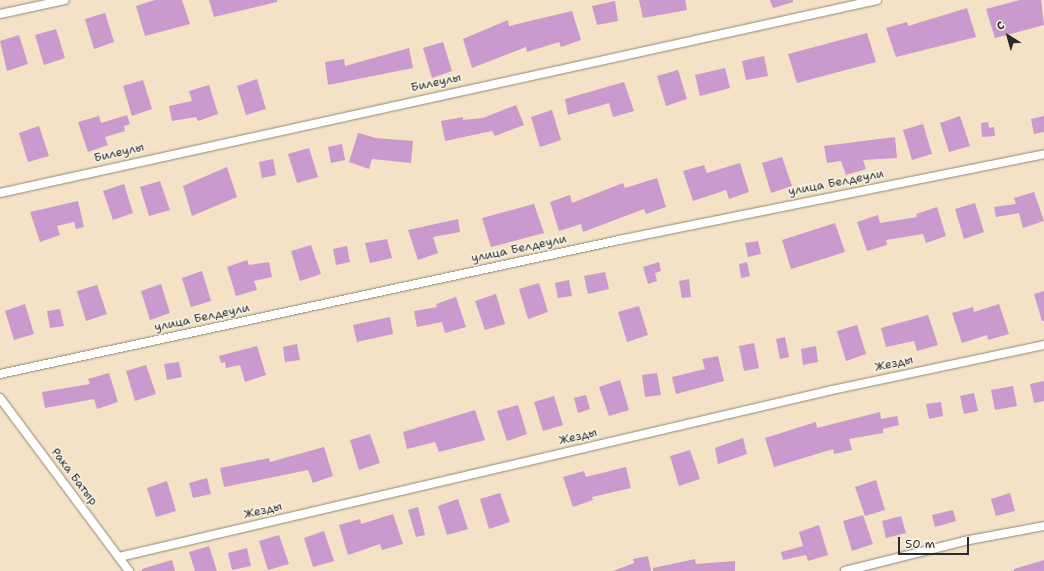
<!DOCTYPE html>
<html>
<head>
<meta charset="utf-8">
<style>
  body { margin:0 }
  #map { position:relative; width:1044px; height:571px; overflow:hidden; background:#f3e2c5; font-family:"Shantell Sans",sans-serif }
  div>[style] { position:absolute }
  .building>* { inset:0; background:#ca99cd }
  .roads { filter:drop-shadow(0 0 1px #8f8678) drop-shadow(0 0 1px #8f8678) }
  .minor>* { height:8px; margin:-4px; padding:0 4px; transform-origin:4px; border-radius:4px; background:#fff }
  span { translate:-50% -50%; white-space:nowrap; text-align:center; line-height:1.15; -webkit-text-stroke:3px #fbf7ec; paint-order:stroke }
  .street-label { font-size:12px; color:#2b2b2b }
  .north { position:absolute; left:988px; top:16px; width:40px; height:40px; -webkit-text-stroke:3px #fbf7ec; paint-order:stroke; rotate:323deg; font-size:11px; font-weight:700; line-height:16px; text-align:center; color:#2b2b2b }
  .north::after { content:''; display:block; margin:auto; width:14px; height:18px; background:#2b2b2b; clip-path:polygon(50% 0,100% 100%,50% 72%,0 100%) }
  .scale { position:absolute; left:898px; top:537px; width:71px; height:18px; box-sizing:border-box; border:2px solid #2b2b2b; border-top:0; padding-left:5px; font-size:12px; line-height:14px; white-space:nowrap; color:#2b2b2b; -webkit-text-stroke:3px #fbf7ec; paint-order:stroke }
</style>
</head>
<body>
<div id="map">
  <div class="building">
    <i style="clip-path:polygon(155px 0,182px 0,190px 24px,145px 36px,136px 6px)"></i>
    <i style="clip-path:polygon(209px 0,277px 0,277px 2px,214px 17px)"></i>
    <i style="clip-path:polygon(639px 0,685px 0,687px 10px,643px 18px)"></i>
    <i style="clip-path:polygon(770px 0,793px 0,793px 2px,773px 8px)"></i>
    <i style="clip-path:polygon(1020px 0,1041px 0,1044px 25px,995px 38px,986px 9px)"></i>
    <i style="clip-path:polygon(615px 1px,618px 21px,597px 25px,592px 6px)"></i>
    <i style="clip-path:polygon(967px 8px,976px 37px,896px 57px,886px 28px,907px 22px,908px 26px)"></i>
    <i style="clip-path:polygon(572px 11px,581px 40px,561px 47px,559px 42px,527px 52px,526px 47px,472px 68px,463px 39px,508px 20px,509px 26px)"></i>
    <i style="clip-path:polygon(105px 13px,114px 42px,94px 49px,85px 19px)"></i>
    <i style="clip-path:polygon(56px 29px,65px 58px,44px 65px,35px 35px)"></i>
    <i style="clip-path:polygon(867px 33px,876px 62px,797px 83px,788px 54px)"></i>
    <i style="clip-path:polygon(19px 35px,28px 64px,7px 71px,0 41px)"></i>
    <i style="clip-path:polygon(443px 42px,452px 71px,432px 78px,423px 48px)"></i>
    <i style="clip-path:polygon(409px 48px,413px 68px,328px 85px,325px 62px,344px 59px,345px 66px)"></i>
    <i style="clip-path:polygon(764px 56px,768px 76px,746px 80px,742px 61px)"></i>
    <i style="clip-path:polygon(725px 68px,730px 88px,700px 96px,695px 75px)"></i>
    <i style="clip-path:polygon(678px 70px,687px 99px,666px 106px,657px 76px)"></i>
    <i style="clip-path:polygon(257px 79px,266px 109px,246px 115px,237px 86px)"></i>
    <i style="clip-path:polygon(143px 80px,152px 109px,132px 116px,123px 86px)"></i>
    <i style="clip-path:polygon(624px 82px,634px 111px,613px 117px,609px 103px,568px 115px,565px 99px)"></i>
    <i style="clip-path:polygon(209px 85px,218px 114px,198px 121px,196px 117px,172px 121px,169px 106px,192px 101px,189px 91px)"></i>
    <i style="clip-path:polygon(516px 105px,524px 125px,495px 136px,492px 131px,445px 141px,441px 121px,463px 117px,463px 120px,483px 118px)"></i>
    <i style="clip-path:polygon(552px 110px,561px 140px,540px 147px,531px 117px)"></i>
    <i style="clip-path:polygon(127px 115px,130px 124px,124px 126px,125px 131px,105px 137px,108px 145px,88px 152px,78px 122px,99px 116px,101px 123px)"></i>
    <i style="clip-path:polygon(960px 116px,970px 146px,949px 152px,940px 123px)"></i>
    <i style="clip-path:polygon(1044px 116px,1044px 132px,1034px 134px,1031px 119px)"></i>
    <i style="clip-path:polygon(988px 122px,989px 128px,994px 127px,995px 136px,982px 137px,981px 123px)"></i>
    <i style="clip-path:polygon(923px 124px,932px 154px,912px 160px,903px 130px)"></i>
    <i style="clip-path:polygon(39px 126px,49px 156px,28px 162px,19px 133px)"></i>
    <i style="clip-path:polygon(358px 133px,376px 138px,413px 141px,411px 163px,372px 159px,369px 169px,349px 162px)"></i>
    <i style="clip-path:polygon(895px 137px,897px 158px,863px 160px,866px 169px,846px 175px,841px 161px,827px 163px,824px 146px)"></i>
    <i style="clip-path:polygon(342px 144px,345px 160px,331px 163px,328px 147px)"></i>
    <i style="clip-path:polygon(309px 148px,318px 177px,297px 183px,288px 154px)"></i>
    <i style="clip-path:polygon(782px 157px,792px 186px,771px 193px,762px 163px)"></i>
    <i style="clip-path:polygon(273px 159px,276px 175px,262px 178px,259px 162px)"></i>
    <i style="clip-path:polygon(740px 163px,749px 192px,729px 199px,726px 190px,693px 201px,683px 171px,704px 165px,707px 173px)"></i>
    <i style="clip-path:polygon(227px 167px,237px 197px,192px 216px,183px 186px)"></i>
    <i style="clip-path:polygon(657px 178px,666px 207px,646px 214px,644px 209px,583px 232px,581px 224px,559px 231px,550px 202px,570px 195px,572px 203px,623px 183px,625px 188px)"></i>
    <i style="clip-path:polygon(160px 181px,170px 210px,149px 216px,140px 187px)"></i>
    <i style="clip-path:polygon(124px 184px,133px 213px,113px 220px,103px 191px)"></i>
    <i style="clip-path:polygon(1034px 192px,1044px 221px,1023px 228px,1019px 213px,996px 217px,994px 207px,1016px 204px,1014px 198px)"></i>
    <i style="clip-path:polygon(78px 201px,84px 227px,76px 229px,74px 222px,57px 226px,60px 235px,40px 242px,30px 212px)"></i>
    <i style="clip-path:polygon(975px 203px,984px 232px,964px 239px,955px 209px)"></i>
    <i style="clip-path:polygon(534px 204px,544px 233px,491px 247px,482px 218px)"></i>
    <i style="clip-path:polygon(937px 207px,946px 236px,926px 243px,923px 234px,886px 240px,887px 245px,867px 251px,857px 222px,878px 215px,880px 223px,917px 217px,916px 214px)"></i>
    <i style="clip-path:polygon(458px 219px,460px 232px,433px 237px,438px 253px,418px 260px,408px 230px)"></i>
    <i style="clip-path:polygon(835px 223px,845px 252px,791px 269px,782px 240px)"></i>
    <i style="clip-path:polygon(387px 239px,392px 258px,370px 263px,365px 243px)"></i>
    <i style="clip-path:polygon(758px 241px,761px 254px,748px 257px,745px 243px)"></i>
    <i style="clip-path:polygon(311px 245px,321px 274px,300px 281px,291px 251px)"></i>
    <i style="clip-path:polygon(347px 246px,350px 262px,336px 265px,333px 249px)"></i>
    <i style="clip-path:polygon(247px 260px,249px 265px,269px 262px,272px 277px,254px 281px,257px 290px,236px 296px,227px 267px)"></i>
    <i style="clip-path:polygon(659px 262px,661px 271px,655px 273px,657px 281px,648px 284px,643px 267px)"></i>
    <i style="clip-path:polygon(747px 262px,750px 276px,741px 278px,739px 264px)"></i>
    <i style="clip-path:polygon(202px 271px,211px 301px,191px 307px,182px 278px)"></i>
    <i style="clip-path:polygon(605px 272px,609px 289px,588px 294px,584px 276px)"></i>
    <i style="clip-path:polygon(689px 279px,691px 297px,682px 298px,679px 281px)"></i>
    <i style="clip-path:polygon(569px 280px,572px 296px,558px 298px,555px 283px)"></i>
    <i style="clip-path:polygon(539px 283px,548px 312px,528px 319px,519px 289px)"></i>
    <i style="clip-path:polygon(161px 284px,170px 313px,150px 320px,141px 291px)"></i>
    <i style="clip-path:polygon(97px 285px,107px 314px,86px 321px,77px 291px)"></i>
    <i style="clip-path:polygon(1044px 291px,1044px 321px,1042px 321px,1034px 294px)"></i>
    <i style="clip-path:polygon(496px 294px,505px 324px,485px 330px,475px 301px)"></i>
    <i style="clip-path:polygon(456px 297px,466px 327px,445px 333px,442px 322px,417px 327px,414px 311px,437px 307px,436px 304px)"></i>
    <i style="clip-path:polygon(25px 304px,34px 334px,14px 340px,5px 311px)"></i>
    <i style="clip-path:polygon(999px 304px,1009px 334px,988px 340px,987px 335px,962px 343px,952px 313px,973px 307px,974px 312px)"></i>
    <i style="clip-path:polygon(639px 306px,648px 335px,627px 342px,618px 312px)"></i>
    <i style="clip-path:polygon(60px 309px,64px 326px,50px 328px,47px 311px)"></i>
    <i style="clip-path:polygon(928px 315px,938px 345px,917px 351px,914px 341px,886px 347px,881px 328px)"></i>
    <i style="clip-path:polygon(390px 317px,393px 334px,357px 342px,353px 325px)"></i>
    <i style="clip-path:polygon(857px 325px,866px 354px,846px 361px,837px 331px)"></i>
    <i style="clip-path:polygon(785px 337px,789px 357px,780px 359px,776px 339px)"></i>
    <i style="clip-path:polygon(754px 343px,759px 368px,744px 371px,739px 346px)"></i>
    <i style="clip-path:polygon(297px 344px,300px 360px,285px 362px,283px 347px)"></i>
    <i style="clip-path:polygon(257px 346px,266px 375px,245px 382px,240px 365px,226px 368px,225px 362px,221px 363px,219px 356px)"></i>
    <i style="clip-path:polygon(816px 346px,818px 362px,803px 365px,801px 349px)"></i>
    <i style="clip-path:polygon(718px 356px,724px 381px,676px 394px,672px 377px,705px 369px,702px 359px)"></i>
    <i style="clip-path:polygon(179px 362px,182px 377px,167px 380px,164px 364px)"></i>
    <i style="clip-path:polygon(146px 365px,156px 394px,135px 401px,126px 371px)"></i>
    <i style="clip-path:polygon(109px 373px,118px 402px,97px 409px,94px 399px,45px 408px,42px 392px,90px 384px,88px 379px)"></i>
    <i style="clip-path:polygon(657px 373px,661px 395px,645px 397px,642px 375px)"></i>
    <i style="clip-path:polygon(620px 380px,629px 410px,609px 416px,599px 387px)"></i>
    <i style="clip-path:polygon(1044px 381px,1044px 401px,1034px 403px,1030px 384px)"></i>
    <i style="clip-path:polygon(1013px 386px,1017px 406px,995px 410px,991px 390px)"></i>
    <i style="clip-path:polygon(974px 393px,978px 411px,964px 414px,960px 396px)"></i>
    <i style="clip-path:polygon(586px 395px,590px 409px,578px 413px,574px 398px)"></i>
    <i style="clip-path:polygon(554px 396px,563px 425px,543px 431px,534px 402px)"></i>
    <i style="clip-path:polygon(941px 402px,943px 416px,929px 419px,926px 404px)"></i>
    <i style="clip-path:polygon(518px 405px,527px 434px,507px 441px,497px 411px)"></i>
    <i style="clip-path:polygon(475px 410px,485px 440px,439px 452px,435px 442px,407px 449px,403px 432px)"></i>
    <i style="clip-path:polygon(880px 412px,881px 419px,897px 416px,899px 425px,883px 429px,883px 433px,849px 439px,852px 450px,834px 454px,833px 449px,774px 467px,765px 438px,816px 422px,817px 428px)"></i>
    <i style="clip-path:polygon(370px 434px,380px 463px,359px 470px,350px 440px)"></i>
    <i style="clip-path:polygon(743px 438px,747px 454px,718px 464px,715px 448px)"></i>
    <i style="clip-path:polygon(324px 447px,333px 476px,313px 483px,308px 470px,224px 487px,220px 468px,269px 458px,270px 462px)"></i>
    <i style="clip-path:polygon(690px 450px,700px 479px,679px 486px,670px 456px)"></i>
    <i style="clip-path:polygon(626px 467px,631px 488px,592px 497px,593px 500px,573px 507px,563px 477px,584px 471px,586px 477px)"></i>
    <i style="clip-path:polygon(207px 478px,211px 494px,193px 498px,189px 483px)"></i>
    <i style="clip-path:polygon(876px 480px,885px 510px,865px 516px,855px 487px)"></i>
    <i style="clip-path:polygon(167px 481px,176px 511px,156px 517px,147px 488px)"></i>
    <i style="clip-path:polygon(500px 493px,510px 522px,489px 529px,480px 499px)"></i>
    <i style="clip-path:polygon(1010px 493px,1015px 511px,996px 516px,991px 499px)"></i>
    <i style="clip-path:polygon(458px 499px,468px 529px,447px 535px,438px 506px)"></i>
    <i style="clip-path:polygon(418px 507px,425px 535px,416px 537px,408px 510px)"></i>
    <i style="clip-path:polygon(953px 510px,956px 521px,935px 527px,932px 515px)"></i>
    <i style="clip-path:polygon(393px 514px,403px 544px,382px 550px,380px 544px,348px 555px,339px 525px,360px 519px,361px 524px)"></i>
    <i style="clip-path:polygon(863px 515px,873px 544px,852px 551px,843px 521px)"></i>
    <i style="clip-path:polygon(901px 516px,906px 533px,886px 538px,882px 521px)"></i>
    <i style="clip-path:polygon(819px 525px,828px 555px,808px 561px,806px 555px,783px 560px,781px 552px,803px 546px,799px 532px)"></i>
    <i style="clip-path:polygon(324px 531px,334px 561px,313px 567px,304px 538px)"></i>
    <i style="clip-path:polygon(279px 535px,289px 564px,268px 570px,259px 541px)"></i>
    <i style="clip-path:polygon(209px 546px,217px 571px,195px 571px,189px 552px)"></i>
    <i style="clip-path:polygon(247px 548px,251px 566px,232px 570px,228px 553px)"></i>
    <i style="clip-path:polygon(648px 556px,651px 571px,613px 571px,634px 563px,633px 559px)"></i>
    <i style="clip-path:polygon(695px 559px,696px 564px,735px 561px,735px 571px,653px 571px,653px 568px)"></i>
    <i style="clip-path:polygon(172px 560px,175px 571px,142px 571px,142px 569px)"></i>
    <i style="clip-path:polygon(1044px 560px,1044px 571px,1014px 571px,1014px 569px)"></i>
  </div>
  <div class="roads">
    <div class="minor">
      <i style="left:0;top:14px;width:66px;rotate:-12.2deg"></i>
      <i style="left:0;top:193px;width:898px;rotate:-12.41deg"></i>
      <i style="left:0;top:374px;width:633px;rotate:-12.21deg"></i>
      <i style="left:619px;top:240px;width:434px;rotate:-11.4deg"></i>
      <i style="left:0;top:398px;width:216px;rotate:53.3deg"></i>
      <i style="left:119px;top:557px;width:732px;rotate:-13.18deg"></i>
      <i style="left:832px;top:390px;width:217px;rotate:-12deg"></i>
      <i style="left:845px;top:571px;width:123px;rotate:-14.1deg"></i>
      <i style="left:964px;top:541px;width:81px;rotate:-10.6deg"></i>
    </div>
  </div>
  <div class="street-label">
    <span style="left:436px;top:83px;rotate:-12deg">Билеулы</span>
    <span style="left:119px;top:153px;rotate:-13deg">Билеулы</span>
    <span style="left:836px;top:183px;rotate:-11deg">улица Белдеули</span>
    <span style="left:519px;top:249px;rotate:-12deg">улица Белдеули</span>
    <span style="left:202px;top:318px;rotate:-12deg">улица Белдеули</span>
    <span style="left:894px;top:364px;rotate:-12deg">Жезды</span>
    <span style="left:578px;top:437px;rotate:-13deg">Жезды</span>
    <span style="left:74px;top:477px;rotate:53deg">Рака Батыр</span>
    <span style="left:263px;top:511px;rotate:-13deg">Жезды</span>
  </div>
  <div class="north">С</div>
  <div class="scale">50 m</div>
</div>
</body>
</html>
